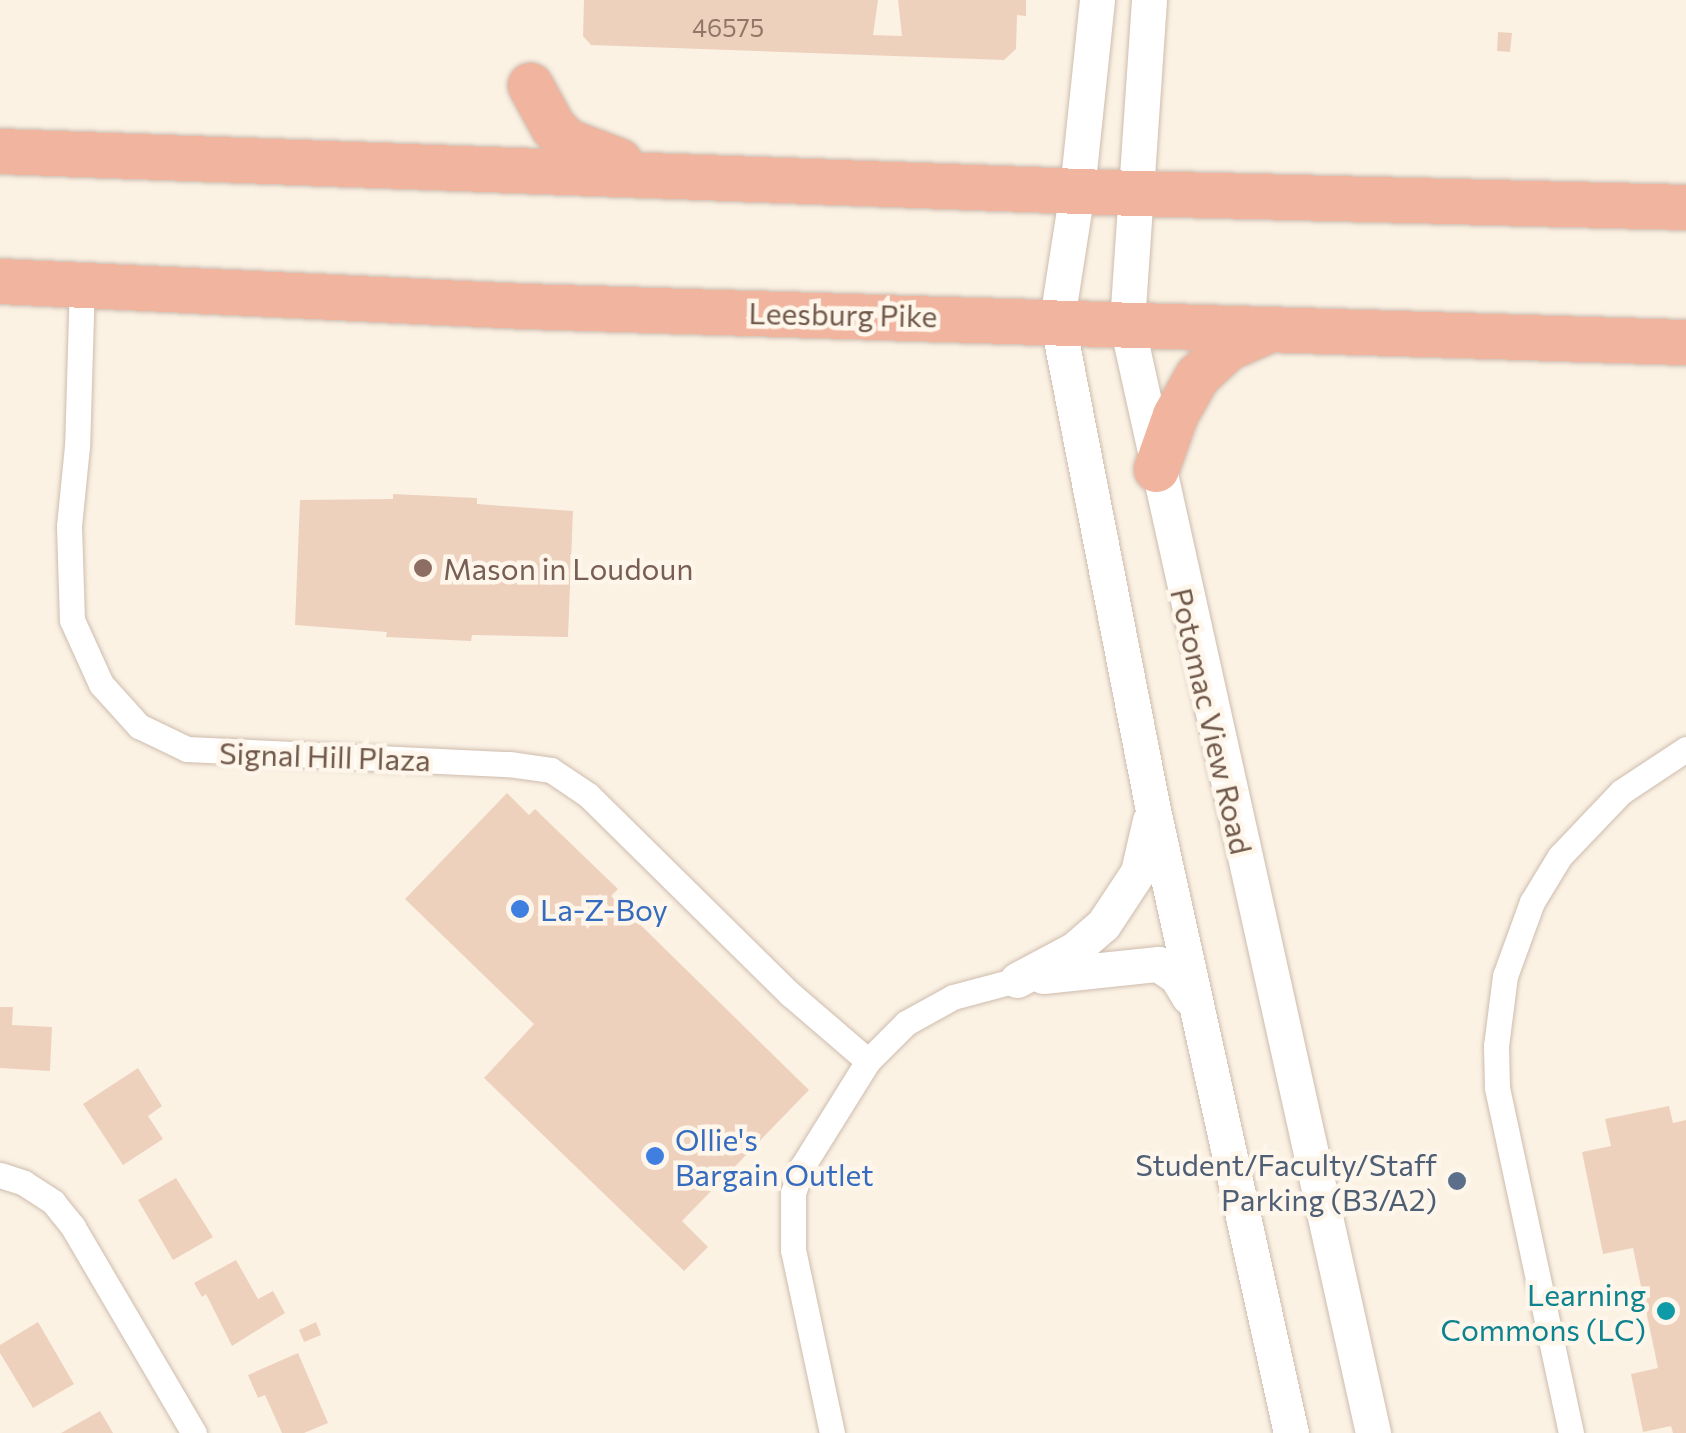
<!DOCTYPE html>
<html>
<head>
<meta charset="utf-8">
<style>
  body { margin:0 }
  #map { position:relative; width:1686px; height:1433px; overflow:hidden; background:#fbf2e4; font-family:Commissioner,sans-serif }
  div>[style] { position:absolute }
  .building>* { inset:0; background:#eed1bd }
  .roads { filter:drop-shadow(0 0 2px #cebcae) drop-shadow(0 0 2px #cebcae) }
  .street>* { height:25px; margin:-12.5px; padding:0 12.5px; transform-origin:12.5px; border-radius:12.5px; background:#fff }
  .secondary>* { height:35px; margin:-17.5px; padding:0 17.5px; transform-origin:17.5px; border-radius:17.5px; background:#fff }
  .highway>* { height:45px; margin:-22.5px; padding:0 22.5px; transform-origin:22.5px; border-radius:22.5px; background:#f1b49e }
  .dots>* { width:28px; height:28px; translate:-50% -50%; box-sizing:border-box; border:5px solid #fef6ea; border-radius:50% }
  span { translate:-50% -50%; white-space:nowrap; text-align:center; line-height:1.15; -webkit-text-stroke:9px #fef6ea; paint-order:stroke }
  .number-label { font-size:25px; color:#907768 }
  .number-label span { -webkit-text-stroke-width:0 }
  .street-label { font-size:30px; color:#71594b }
  .education-label { font-size:30px; color:#785e54 }
  .left { translate:0 -50%; text-align:left }
  .shop-label { font-size:30px; color:#366cbe }
  .service-label { font-size:30px; color:#4e5e75 }
  .right { translate:-100% -50%; text-align:right }
  .culture-label { font-size:30px; color:#0d838f }
</style>
</head>
<body>
<div id="map">
  <div class="building">
    <i style="clip-path:polygon(584px 0,878px 0,873px 35px,902px 36px,898px 0,1026px 0,1026px 16px,1017px 15px,1016px 49px,1004px 60px,591px 45px,583px 36px)"></i>
    <i style="clip-path:polygon(1498px 32px,1512px 33px,1510px 52px,1497px 51px)"></i>
    <i style="clip-path:polygon(393px 494px,477px 498px,477px 504px,573px 511px,568px 637px,472px 635px,471px 641px,386px 637px,387px 632px,295px 625px,300px 500px,393px 499px)"></i>
    <i style="clip-path:polygon(507px 793px,529px 815px,535px 809px,618px 889px,611px 896px,809px 1090px,682px 1221px,708px 1247px,684px 1271px,484px 1078px,534px 1024px,405px 899px)"></i>
    <i style="clip-path:polygon(0 1007px,13px 1007px,12px 1025px,52px 1027px,50px 1071px,0 1068px)"></i>
    <i style="clip-path:polygon(138px 1068px,162px 1106px,148px 1116px,163px 1139px,123px 1165px,83px 1104px)"></i>
    <i style="clip-path:polygon(1669px 1106px,1673px 1123px,1686px 1120px,1686px 1433px,1673px 1433px,1671px 1426px,1643px 1432px,1631px 1374px,1658px 1368px,1633px 1248px,1603px 1254px,1582px 1152px,1611px 1146px,1605px 1119px)"></i>
    <i style="clip-path:polygon(176px 1178px,213px 1237px,173px 1260px,138px 1200px)"></i>
    <i style="clip-path:polygon(236px 1260px,258px 1299px,273px 1291px,285px 1313px,232px 1346px,206px 1294px,202px 1297px,194px 1283px)"></i>
    <i style="clip-path:polygon(38px 1322px,74px 1384px,33px 1408px,0 1353px,0 1345px)"></i>
    <i style="clip-path:polygon(316px 1322px,321px 1335px,304px 1342px,299px 1330px)"></i>
    <i style="clip-path:polygon(298px 1353px,328px 1423px,304px 1433px,282px 1433px,265px 1395px,258px 1398px,248px 1375px)"></i>
    <i style="clip-path:polygon(100px 1411px,113px 1433px,61px 1433px)"></i>
  </div>
  <div class="roads">
    <div class="street">
      <i style="left:82px;top:282px;width:164px;rotate:91.7deg"></i>
      <i style="left:77px;top:446px;width:80px;rotate:95.7deg"></i>
      <i style="left:69px;top:526px;width:94px;rotate:88.2deg"></i>
      <i style="left:72px;top:620px;width:70px;rotate:65.6deg"></i>
      <i style="left:101px;top:684px;width:57px;rotate:47.9deg"></i>
      <i style="left:139px;top:726px;width:53px;rotate:25.6deg"></i>
      <i style="left:187px;top:749px;width:322px;rotate:2.7deg"></i>
      <i style="left:509px;top:764px;width:42px;rotate:8.1deg"></i>
      <i style="left:551px;top:770px;width:45px;rotate:34deg"></i>
      <i style="left:588px;top:795px;width:284px;rotate:44.6deg"></i>
      <i style="left:790px;top:994px;width:103px;rotate:40.7deg"></i>
      <i style="left:0;top:1175px;width:25px;rotate:18deg"></i>
      <i style="left:24px;top:1183px;width:35px;rotate:33deg"></i>
      <i style="left:53px;top:1202px;width:32px;rotate:51deg"></i>
      <i style="left:73px;top:1227px;width:239px;rotate:59.6deg"></i>
      <i style="left:832px;top:1433px;width:187px;rotate:-102deg"></i>
      <i style="left:793px;top:1250px;width:57px;rotate:-90deg"></i>
      <i style="left:793px;top:1193px;width:28px;rotate:-71deg"></i>
      <i style="left:802px;top:1167px;width:125px;rotate:-58.1deg"></i>
      <i style="left:868px;top:1061px;width:54px;rotate:-45deg"></i>
      <i style="left:906px;top:1023px;width:54px;rotate:-29deg"></i>
      <i style="left:953px;top:997px;width:66px;rotate:-14.9deg"></i>
      <i style="left:1571px;top:1433px;width:354px;rotate:-102.1deg"></i>
      <i style="left:1497px;top:1087px;width:41px;rotate:-91.4deg"></i>
      <i style="left:1496px;top:1046px;width:71px;rotate:-82.7deg"></i>
      <i style="left:1505px;top:976px;width:79px;rotate:-70deg"></i>
      <i style="left:1532px;top:902px;width:54px;rotate:-58.7deg"></i>
      <i style="left:1560px;top:856px;width:88px;rotate:-46.4deg"></i>
      <i style="left:1621px;top:792px;width:78px;rotate:-33.5deg"></i>
    </div>
    <div class="secondary">
      <i style="left:1097px;top:0;width:192px;rotate:96deg"></i>
      <i style="left:1077px;top:191px;width:130px;rotate:98.9deg"></i>
      <i style="left:1057px;top:319px;width:500px;rotate:78.94deg"></i>
      <i style="left:1153px;top:810px;width:638px;rotate:77.51deg"></i>
      <i style="left:1149px;top:0;width:326px;rotate:93.9deg"></i>
      <i style="left:1127px;top:325px;width:1135px;rotate:77.48deg"></i>
      <i style="left:1043px;top:976px;width:116px;rotate:-6deg"></i>
      <i style="left:1158px;top:964px;width:23px;rotate:34deg"></i>
      <i style="left:1177px;top:977px;width:23px;rotate:59deg"></i>
      <i style="left:1017px;top:980px;width:66px;rotate:-28.1deg"></i>
      <i style="left:1075px;top:949px;width:37px;rotate:-41deg"></i>
      <i style="left:1103px;top:925px;width:64px;rotate:-56.6deg"></i>
      <i style="left:1138px;top:872px;width:53px;rotate:-77deg"></i>
    </div>
    <div class="highway">
      <i style="left:530px;top:85px;width:48px;rotate:61.3deg"></i>
      <i style="left:553px;top:127px;width:20px;rotate:45deg"></i>
      <i style="left:567px;top:141px;width:56px;rotate:21deg"></i>
      <i style="left:0;top:151px;width:1135px;rotate:2.12deg"></i>
      <i style="left:1134px;top:193px;width:552px;rotate:1.45deg"></i>
      <i style="left:0;top:281px;width:526px;rotate:2.73deg"></i>
      <i style="left:525px;top:306px;width:1162px;rotate:1.78deg"></i>
      <i style="left:1156px;top:469px;width:57px;rotate:-70.6deg"></i>
      <i style="left:1175px;top:415px;width:45px;rotate:-60.6deg"></i>
      <i style="left:1197px;top:376px;width:41px;rotate:-43deg"></i>
      <i style="left:1227px;top:348px;width:45px;rotate:-23.7deg"></i>
    </div>
  </div>
  <div class="dots">
    <i style="left:423px;top:568px;background:#8d6e63"></i>
    <i style="left:520px;top:909px;background:#3f7fe0"></i>
    <i style="left:655px;top:1156px;background:#3f7fe0"></i>
    <i style="left:1457px;top:1181px;background:#5c6f8a"></i>
    <i style="left:1666px;top:1311px;background:#0f9aa8"></i>
  </div>
  <div class="number-label">
    <span style="left:728px;top:27px">46575</span>
  </div>
  <div class="street-label">
    <span style="left:843px;top:314px;rotate:1deg">Leesburg Pike</span>
    <span style="left:1212px;top:721px;rotate:77deg">Potomac View Road</span>
    <span style="left:325px;top:756px;rotate:2deg">Signal Hill Plaza</span>
  </div>
  <div class="education-label">
    <span class="left" style="left:443px;top:568px">Mason in Loudoun</span>
  </div>
  <div class="shop-label">
    <span class="left" style="left:540px;top:909px">La-Z-Boy</span>
    <span class="left" style="left:675px;top:1156px">Ollie's<br>Bargain Outlet</span>
  </div>
  <div class="service-label">
    <span class="right" style="left:1437px;top:1181px">Student/Faculty/Staff<br>Parking (B3/A2)</span>
  </div>
  <div class="culture-label">
    <span class="right" style="left:1646px;top:1311px">Learning<br>Commons (LC)</span>
  </div>
</div>
</body>
</html>
